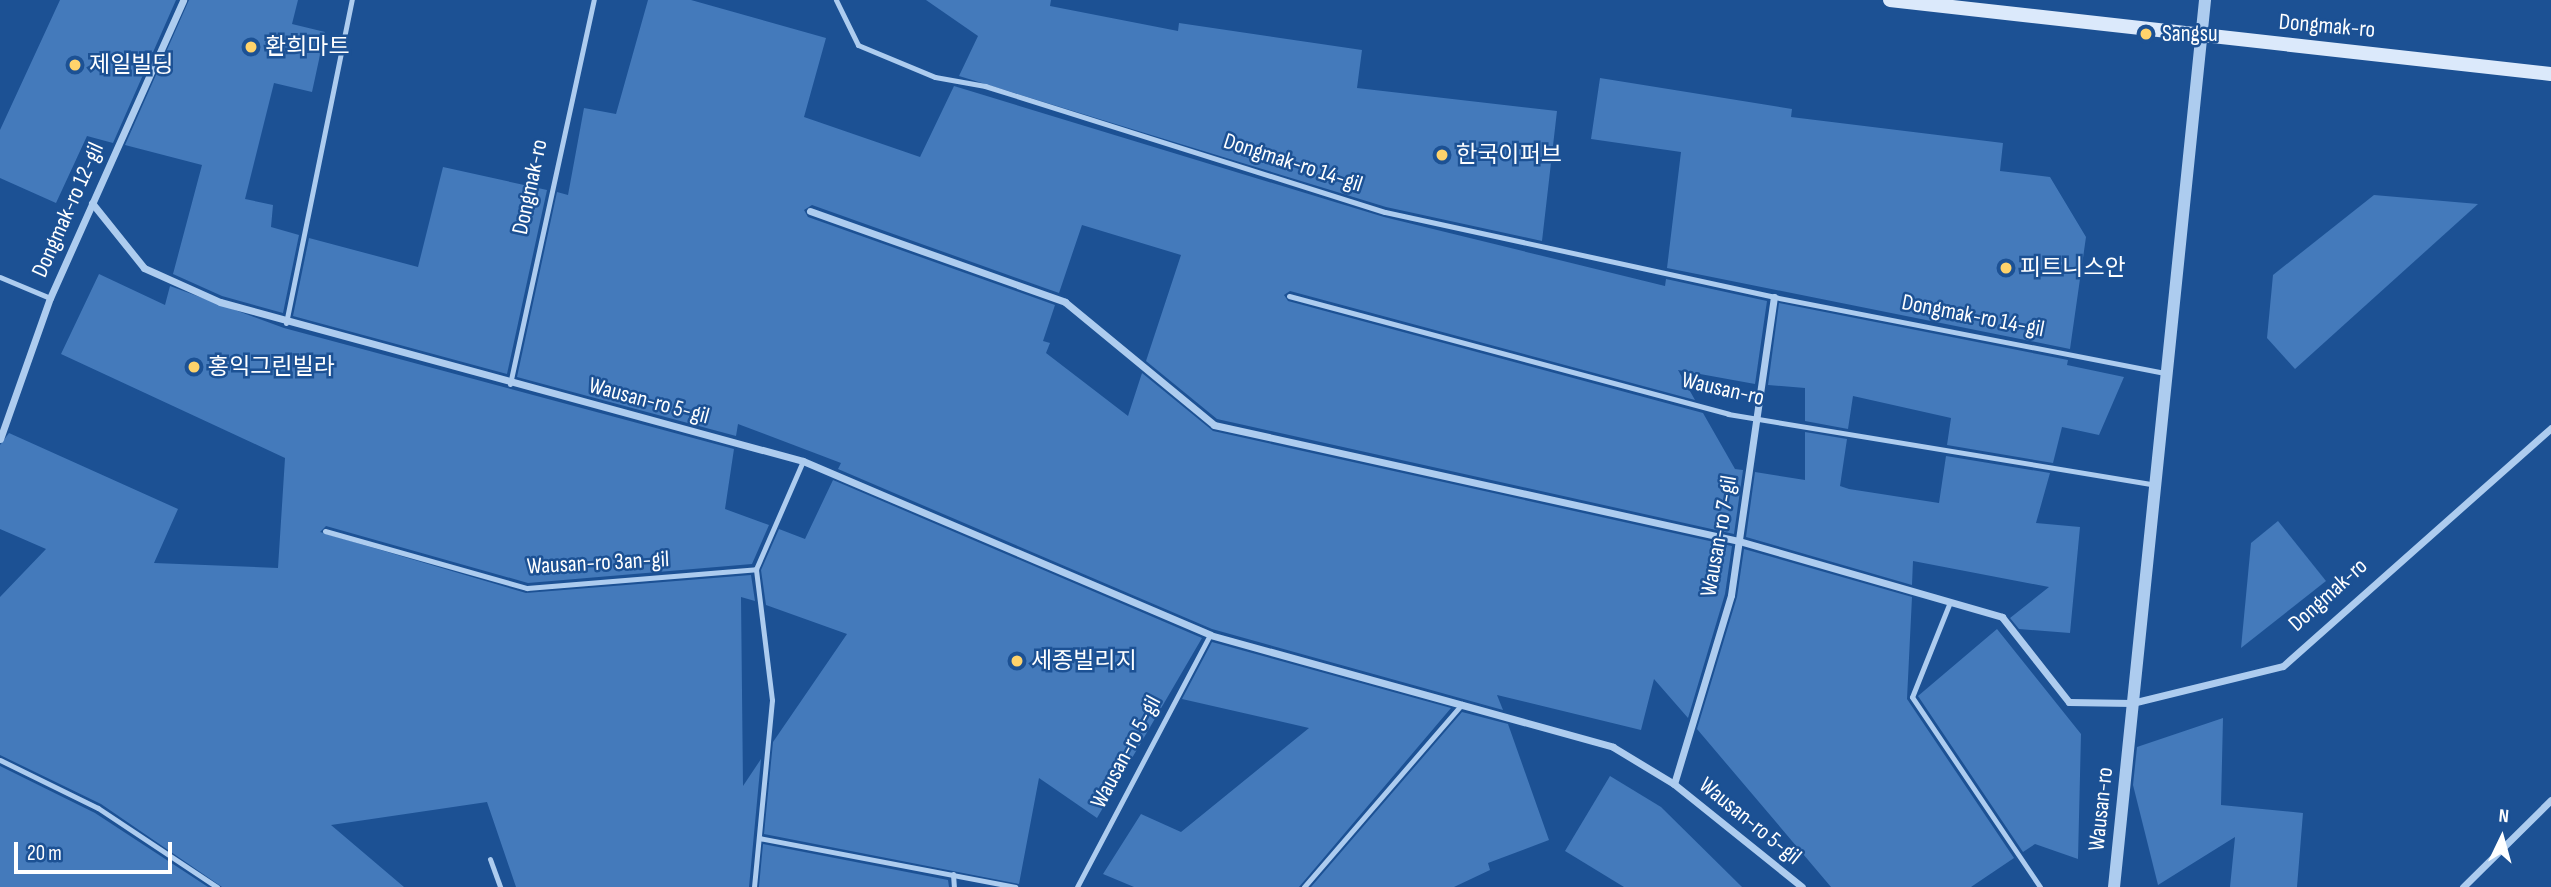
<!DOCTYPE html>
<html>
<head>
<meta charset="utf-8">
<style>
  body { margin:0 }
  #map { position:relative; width:2551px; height:887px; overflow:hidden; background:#1c5194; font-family:"Sofia Sans Condensed","Noto Sans KR",sans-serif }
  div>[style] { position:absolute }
  .building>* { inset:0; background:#447abb }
  .service>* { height:5px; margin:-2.5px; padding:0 2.5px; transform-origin:2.5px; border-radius:2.5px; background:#adccef }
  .minor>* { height:7px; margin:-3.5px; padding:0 3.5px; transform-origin:3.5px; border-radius:3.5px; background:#adccef }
  .tertiary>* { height:12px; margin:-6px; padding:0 6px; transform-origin:6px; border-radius:6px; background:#adccef }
  .secondary>* { height:14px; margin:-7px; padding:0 7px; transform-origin:7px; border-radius:7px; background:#dbe9fb }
  .dots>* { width:19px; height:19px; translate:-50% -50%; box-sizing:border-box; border:4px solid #1c5194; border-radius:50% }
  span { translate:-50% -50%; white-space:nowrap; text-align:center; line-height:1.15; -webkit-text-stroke:5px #1c5194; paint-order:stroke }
  .street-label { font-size:23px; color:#fff }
  .poi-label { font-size:23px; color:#fff }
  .left { translate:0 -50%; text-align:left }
  .north { position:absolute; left:2467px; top:803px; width:70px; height:70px; -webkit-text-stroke:5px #1c5194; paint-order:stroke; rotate:5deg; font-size:19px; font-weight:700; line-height:28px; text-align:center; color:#fff }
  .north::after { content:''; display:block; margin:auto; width:24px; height:32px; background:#fff; clip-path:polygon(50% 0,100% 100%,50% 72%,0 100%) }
  .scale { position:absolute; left:14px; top:842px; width:158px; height:32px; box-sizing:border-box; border:4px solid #fff; border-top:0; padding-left:9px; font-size:21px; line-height:24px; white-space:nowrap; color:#fff; -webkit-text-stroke:5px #1c5194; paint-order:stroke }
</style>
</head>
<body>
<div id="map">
  <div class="building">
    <i style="clip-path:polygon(60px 0,176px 0,113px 143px,87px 136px,56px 203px,0 178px,0 130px)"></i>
    <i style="clip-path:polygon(189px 0,298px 0,292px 24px,325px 32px,312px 92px,274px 83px,245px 199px,273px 205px,271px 227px,299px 235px,283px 313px,222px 296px,173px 274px,202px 165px,125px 145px)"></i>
    <i style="clip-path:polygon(648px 0,691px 0,826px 38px,804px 117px,920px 157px,954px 86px,1384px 217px,1665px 286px,1666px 279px,1767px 301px,1755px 384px,1678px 370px,1695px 400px,1290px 291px,1284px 295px,1288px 301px,1703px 413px,1735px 469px,1743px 470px,1734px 534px,1217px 419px,1146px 361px,1181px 255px,1082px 225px,1059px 293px,812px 205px,804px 210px,808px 217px,1055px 305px,1043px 341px,1050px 343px,1046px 353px,1128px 416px,1142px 373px,1213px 431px,1732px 546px,1725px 594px,1688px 718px,1654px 679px,1641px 730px,1497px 695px,1503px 710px,1212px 629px,838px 469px,841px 463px,738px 424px,736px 436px,517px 377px,557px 192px,568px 195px,584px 108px,616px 114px)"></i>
    <i style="clip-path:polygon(926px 0,1051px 0,1050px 6px,1178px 31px,1179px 23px,1362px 50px,1357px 88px,1557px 111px,1542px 241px,1386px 207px,959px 76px,978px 36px)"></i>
    <i style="clip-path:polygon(1600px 78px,1792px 109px,1791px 117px,2003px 143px,2000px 171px,2050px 177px,2086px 237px,2070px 349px,1667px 268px,1681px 152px,1591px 139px)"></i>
    <i style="clip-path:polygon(443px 167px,547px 190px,507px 374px,293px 316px,309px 238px,418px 267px)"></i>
    <i style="clip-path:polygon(2374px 195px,2478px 204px,2295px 369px,2267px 338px,2273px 275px)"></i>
    <i style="clip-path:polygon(99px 274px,165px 305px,170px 286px,284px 328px,734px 449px,725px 509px,769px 525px,752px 564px,528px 583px,326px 526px,320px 532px,526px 593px,751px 575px,755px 601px,741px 597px,743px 786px,761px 759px,749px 887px,516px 887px,487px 802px,331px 825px,404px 887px,222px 887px,101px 804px,0 755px,0 597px,46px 549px,0 529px,0 445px,9px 433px,178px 509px,154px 563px,278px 568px,285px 458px,61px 354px)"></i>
    <i style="clip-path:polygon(1779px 303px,2068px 360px,2067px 365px,2124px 377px,2099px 435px,2062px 427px,2053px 463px,1947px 445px,1951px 418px,1853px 396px,1848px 429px,1805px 421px,1805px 388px,1768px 385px)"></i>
    <i style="clip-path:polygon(1805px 432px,1847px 439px,1840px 486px,1849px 489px,1939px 503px,1946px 456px,2050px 473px,2036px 523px,2080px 527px,2070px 633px,2019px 629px,2010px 618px,2049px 587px,1913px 561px,1912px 585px,1746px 537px,1755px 472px,1805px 480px)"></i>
    <i style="clip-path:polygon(833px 480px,1202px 638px,1097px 818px,1039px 778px,1019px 884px,764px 834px,773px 742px,847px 634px,766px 605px,761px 570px,779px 529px,805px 539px)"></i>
    <i style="clip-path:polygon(2278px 521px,2326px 581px,2241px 648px,2251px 543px)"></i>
    <i style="clip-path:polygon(1744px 549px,1912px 597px,1907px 699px,2014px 858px,1971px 887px,1831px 887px,1697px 729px,1737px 597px)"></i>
    <i style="clip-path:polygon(1997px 629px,2081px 734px,2078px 859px,2035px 844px,2023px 852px,1918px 696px)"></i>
    <i style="clip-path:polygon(1212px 642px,1451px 708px,1299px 887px,1134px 887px,1103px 874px,1141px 814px,1181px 832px,1309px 728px,1182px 699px)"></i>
    <i style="clip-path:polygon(1462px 712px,1508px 724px,1549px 840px,1488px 863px,1490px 870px,1454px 887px,1311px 887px)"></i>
    <i style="clip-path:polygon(2223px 718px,2221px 805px,2303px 813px,2297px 887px,2230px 887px,2235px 837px,2158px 885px,2133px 785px,2137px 747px)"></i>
    <i style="clip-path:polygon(0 766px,95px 813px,208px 887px,0 887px)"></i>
    <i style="clip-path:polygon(1610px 776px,1661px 807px,1742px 887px,1624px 887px,1565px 851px)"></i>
    <i style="clip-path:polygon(763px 844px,948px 880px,949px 887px,759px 887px)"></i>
  </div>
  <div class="service">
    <i style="left:836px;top:0;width:50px;rotate:63.9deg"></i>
    <i style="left:858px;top:45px;width:83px;rotate:22.6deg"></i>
    <i style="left:935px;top:77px;width:51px;rotate:10.2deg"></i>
    <i style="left:985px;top:86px;width:419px;rotate:17.5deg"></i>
    <i style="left:1385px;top:212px;width:398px;rotate:12.3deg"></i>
    <i style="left:1774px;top:297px;width:398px;rotate:11deg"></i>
    <i style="left:0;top:277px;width:54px;rotate:22.8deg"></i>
    <i style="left:1289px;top:296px;width:455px;rotate:15deg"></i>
    <i style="left:1728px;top:414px;width:433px;rotate:9.4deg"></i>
    <i style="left:286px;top:323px;width:330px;rotate:-78.5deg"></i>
    <i style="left:510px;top:384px;width:393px;rotate:-77.7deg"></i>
    <i style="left:325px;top:531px;width:210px;rotate:15.8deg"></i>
    <i style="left:527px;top:588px;width:230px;rotate:-4.7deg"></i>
    <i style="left:1950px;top:602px;width:102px;rotate:111.8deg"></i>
    <i style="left:1912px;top:697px;width:229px;rotate:56deg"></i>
    <i style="left:0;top:760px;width:109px;rotate:26.1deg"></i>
    <i style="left:98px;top:808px;width:143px;rotate:33.6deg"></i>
    <i style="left:759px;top:838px;width:261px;rotate:10.8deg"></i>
    <i style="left:490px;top:859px;width:30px;rotate:70deg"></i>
    <i style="left:953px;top:874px;width:13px;rotate:86deg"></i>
    <i style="left:754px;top:887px;width:188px;rotate:-84.5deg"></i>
    <i style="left:772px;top:700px;width:132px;rotate:-97deg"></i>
    <i style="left:756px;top:569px;width:118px;rotate:-66.5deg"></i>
    <i style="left:1077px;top:887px;width:285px;rotate:-62.2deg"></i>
    <i style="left:1304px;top:887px;width:242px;rotate:-49.2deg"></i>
  </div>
  <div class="minor">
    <i style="left:92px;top:203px;width:83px;rotate:51.3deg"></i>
    <i style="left:144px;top:268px;width:83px;rotate:24.1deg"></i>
    <i style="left:220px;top:302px;width:604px;rotate:15.26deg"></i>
    <i style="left:803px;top:461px;width:443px;rotate:23.1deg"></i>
    <i style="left:1210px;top:635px;width:418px;rotate:15.5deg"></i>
    <i style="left:1613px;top:747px;width:71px;rotate:31.2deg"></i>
    <i style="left:1674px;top:784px;width:164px;rotate:38.8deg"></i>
    <i style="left:810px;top:211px;width:271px;rotate:19.6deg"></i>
    <i style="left:1065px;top:302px;width:193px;rotate:39.5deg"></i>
    <i style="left:1214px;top:425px;width:538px;rotate:12.46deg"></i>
    <i style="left:1739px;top:541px;width:274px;rotate:16.1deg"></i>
    <i style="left:2002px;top:617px;width:108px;rotate:51.8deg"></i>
    <i style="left:2069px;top:702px;width:63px;rotate:0.9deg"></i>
    <i style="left:2132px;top:703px;width:155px;rotate:-13.8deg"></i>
    <i style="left:2283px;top:666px;width:358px;rotate:-41.6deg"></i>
    <i style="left:0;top:439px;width:150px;rotate:-70.5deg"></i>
    <i style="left:50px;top:298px;width:326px;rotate:-65.9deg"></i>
    <i style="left:1674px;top:784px;width:197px;rotate:-73.2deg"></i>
    <i style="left:1731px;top:595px;width:301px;rotate:-81.8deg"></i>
    <i style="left:2463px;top:887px;width:124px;rotate:-44.7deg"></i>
  </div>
  <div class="tertiary">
    <i style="left:2114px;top:887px;width:892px;rotate:-84.14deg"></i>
  </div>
  <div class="secondary">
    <i style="left:1890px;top:0;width:665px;rotate:6.39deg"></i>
  </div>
  <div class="dots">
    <i style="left:2146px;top:34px;background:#ffd36b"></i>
    <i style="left:251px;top:47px;background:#ffd36b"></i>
    <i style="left:75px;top:65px;background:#ffd36b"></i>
    <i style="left:1442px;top:155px;background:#ffd36b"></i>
    <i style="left:2006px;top:268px;background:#ffd36b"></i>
    <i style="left:194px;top:367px;background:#ffd36b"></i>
    <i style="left:1017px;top:661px;background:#ffd36b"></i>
  </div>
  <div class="street-label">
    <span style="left:2327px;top:26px;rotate:5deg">Dongmak-ro</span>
    <span style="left:1293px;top:163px;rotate:18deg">Dongmak-ro 14-gil</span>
    <span style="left:530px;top:187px;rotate:-78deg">Dongmak-ro</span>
    <span style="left:68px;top:210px;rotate:-66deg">Dongmak-ro 12-gil</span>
    <span style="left:1973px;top:316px;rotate:11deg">Dongmak-ro 14-gil</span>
    <span style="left:1723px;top:389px;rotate:13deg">Wausan-ro</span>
    <span style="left:649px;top:401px;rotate:15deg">Wausan-ro 5-gil</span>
    <span style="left:1719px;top:536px;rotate:-80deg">Wausan-ro 7-gil</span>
    <span style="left:598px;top:563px;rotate:-3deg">Wausan-ro 3an-gil</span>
    <span style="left:2328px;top:595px;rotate:-42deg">Dongmak-ro</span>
    <span style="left:1126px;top:752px;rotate:-62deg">Wausan-ro 5-gil</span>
    <span style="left:2101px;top:809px;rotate:-84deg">Wausan-ro</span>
    <span style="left:1750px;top:821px;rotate:39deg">Wausan-ro 5-gil</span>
  </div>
  <div class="poi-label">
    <span class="left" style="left:2162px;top:34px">Sangsu</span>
    <span class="left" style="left:265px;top:47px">환희마트</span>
    <span class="left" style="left:89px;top:65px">제일빌딩</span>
    <span class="left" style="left:1456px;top:155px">한국이퍼브</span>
    <span class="left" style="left:2020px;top:268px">피트니스안</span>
    <span class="left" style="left:208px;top:367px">홍익그린빌라</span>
    <span class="left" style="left:1031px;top:661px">세종빌리지</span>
  </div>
  <div class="north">N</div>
  <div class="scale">20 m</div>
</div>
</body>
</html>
